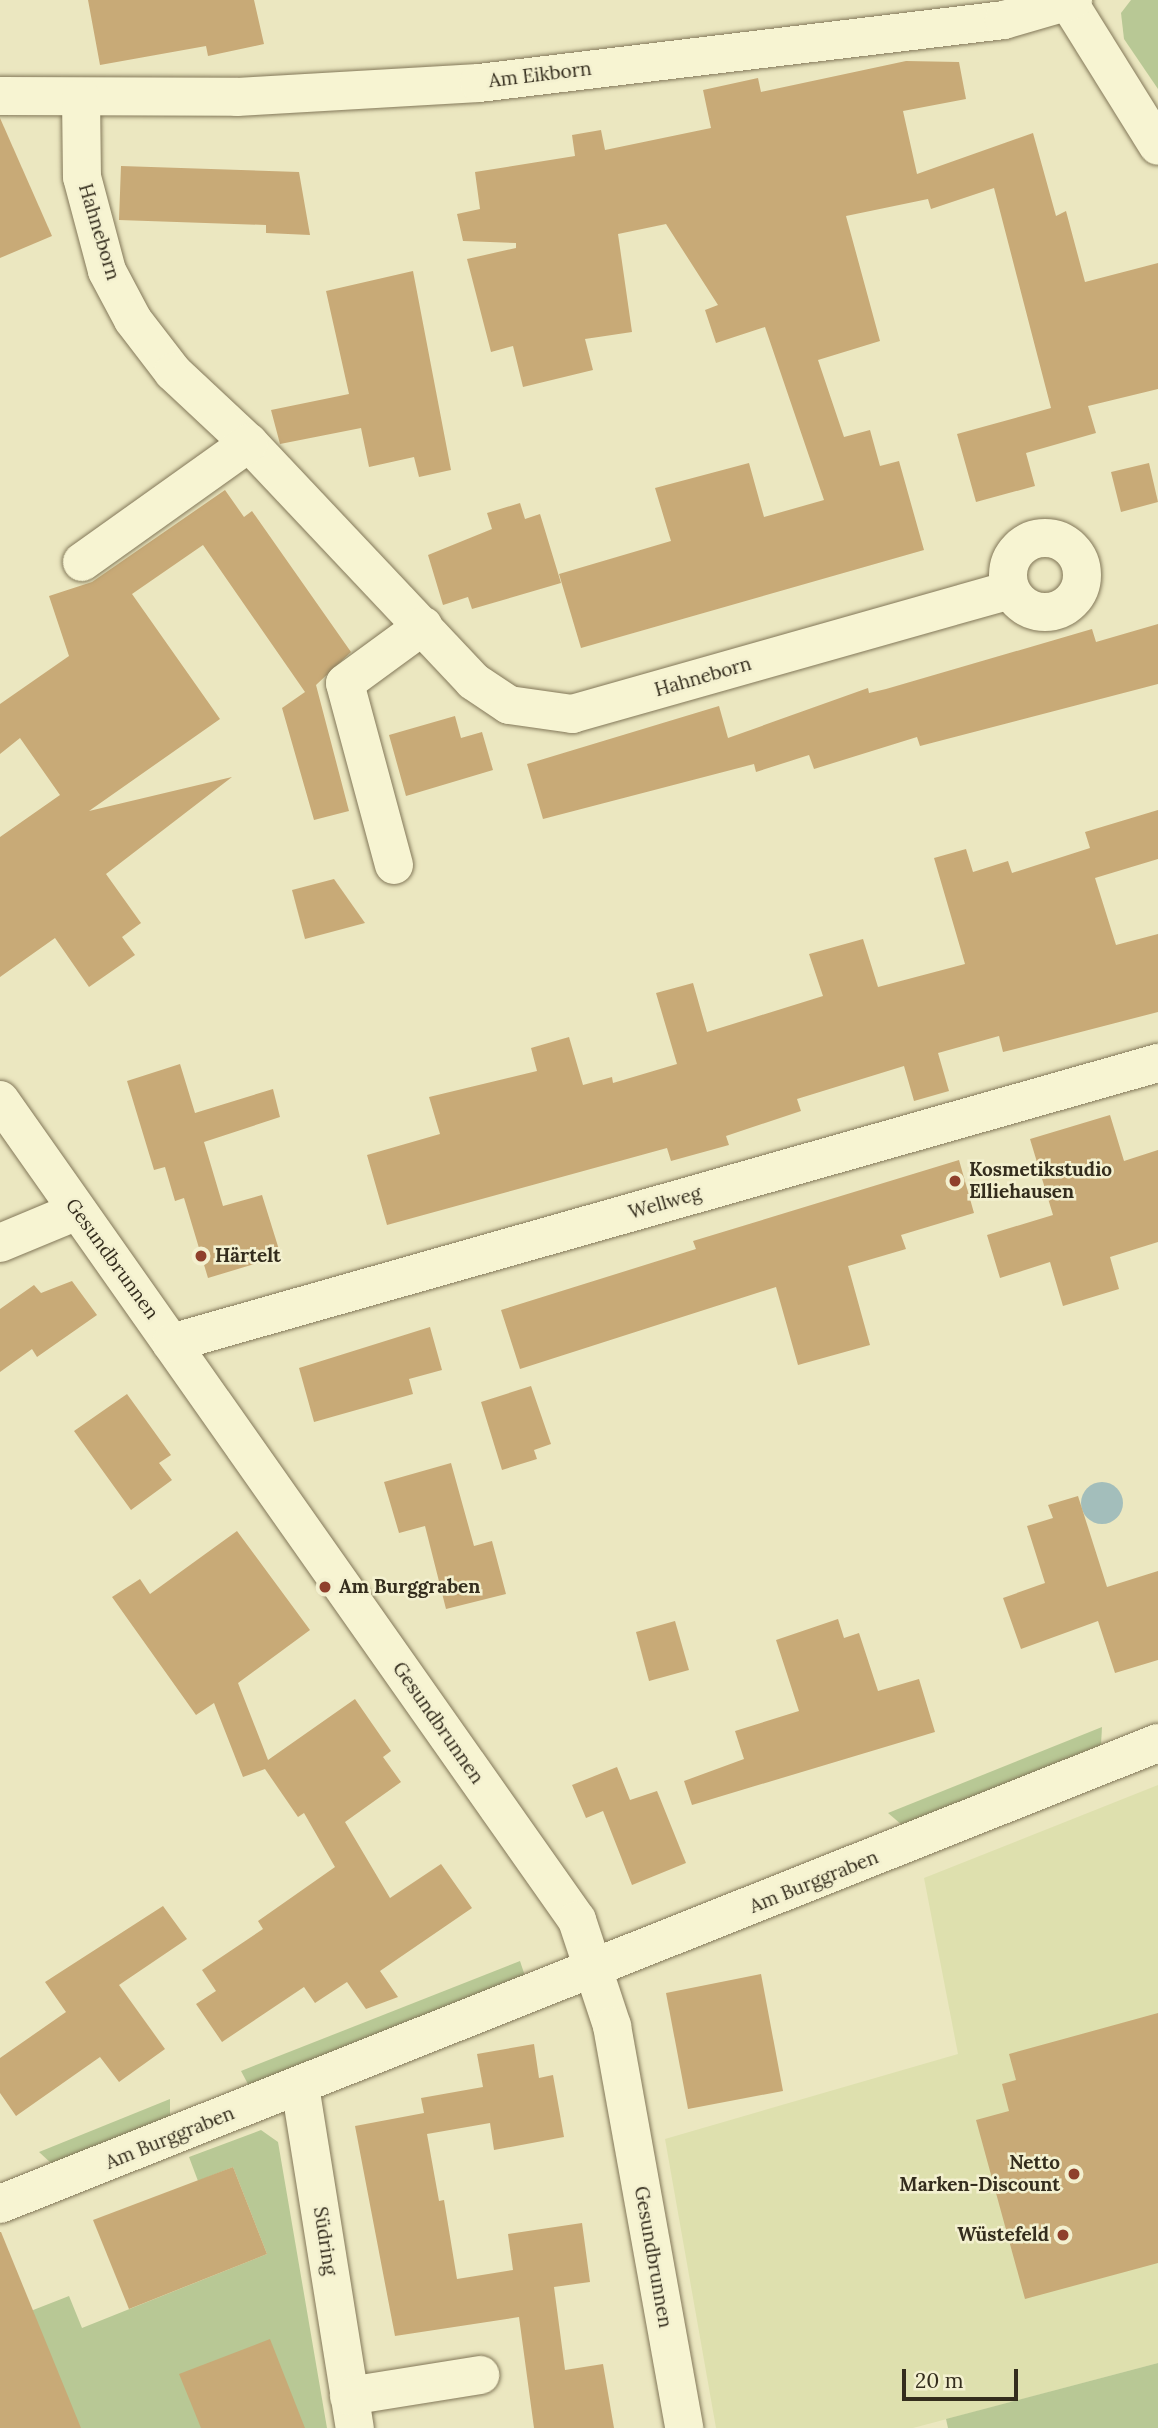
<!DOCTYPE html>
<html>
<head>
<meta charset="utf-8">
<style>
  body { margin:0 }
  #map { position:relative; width:1158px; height:2428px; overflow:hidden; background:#ebe7c0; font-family:Lora,serif }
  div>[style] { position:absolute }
  .farmland>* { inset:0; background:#dee0ae }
  .green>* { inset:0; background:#b8c895 }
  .water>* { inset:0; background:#a3bebb }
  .round { border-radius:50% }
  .building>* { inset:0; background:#c8aa77 }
  .roads { filter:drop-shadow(0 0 2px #837859) drop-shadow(0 0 2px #837859) }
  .minor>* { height:38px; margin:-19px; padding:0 19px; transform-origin:19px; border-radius:19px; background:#f7f4d2 }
  .minor>.ring { margin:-19px; padding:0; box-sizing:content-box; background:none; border:38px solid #f7f4d2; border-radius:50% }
  .dots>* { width:19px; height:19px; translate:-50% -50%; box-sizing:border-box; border:4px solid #f3f0cf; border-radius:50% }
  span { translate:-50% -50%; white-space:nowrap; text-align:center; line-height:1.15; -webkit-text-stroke:5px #f3f0cf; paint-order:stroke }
  .street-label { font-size:19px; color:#342d1d }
  .poi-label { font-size:19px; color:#342d1d; font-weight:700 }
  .left { translate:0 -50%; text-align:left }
  .right { translate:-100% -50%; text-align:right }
  .scale { position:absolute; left:902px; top:2369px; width:116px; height:32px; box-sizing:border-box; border:4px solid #342d1d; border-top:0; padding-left:9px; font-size:21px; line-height:24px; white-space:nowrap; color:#342d1d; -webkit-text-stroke:5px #f3f0cf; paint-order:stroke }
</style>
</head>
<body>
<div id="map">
  <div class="farmland">
    <i style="clip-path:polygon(1158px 1785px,1158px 2363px,913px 2428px,716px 2428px,665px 2139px,958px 2054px,924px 1878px)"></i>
  </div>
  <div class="green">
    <i style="clip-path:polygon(1131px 0,1158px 0,1158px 89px,1124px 39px,1121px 13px)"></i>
    <i style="clip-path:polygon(1102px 1727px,1101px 1745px,902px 1825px,888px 1813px)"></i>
    <i style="clip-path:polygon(520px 1961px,525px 1976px,249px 2086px,241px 2071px)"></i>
    <i style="clip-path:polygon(170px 2099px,170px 2117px,52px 2164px,39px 2152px)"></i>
    <i style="clip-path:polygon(261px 2130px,278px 2142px,327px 2428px,0 2428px,0 2323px,69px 2296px,82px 2328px,267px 2254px,233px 2167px,198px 2181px,189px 2157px)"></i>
    <i style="clip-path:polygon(1158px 2363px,1158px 2428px,948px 2428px,946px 2419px)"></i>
  </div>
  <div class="water">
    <i class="round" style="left:1081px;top:1482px;width:42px;height:42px"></i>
  </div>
  <div class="building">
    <i style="clip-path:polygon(88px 0,254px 0,264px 44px,208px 56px,206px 46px,100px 65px)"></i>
    <i style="clip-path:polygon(906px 61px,959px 62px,966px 99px,903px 111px,917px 174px,1033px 133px,1056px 216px,1066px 211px,1085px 282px,1158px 263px,1158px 389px,1088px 406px,1096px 433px,1026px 453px,1035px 486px,976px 502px,957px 434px,1051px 408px,994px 188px,931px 209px,928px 199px,846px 216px,880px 341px,818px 360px,844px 437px,870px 430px,880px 466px,899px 461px,924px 550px,581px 648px,559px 574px,671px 541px,655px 488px,749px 463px,764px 517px,824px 500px,765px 327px,716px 343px,705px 310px,718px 305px,666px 224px,618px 234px,632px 332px,585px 339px,593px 370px,523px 387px,513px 346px,491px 352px,467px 259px,516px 248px,516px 243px,463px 241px,457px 214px,480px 209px,475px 172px,575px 156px,572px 135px,601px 130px,605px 150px,711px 128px,703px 90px,758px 78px,761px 92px)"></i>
    <i style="clip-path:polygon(0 118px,52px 236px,0 258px)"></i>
    <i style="clip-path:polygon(121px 166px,299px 172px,310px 235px,266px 233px,266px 225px,119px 220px)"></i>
    <i style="clip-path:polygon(413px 271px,451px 470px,419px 477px,414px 457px,369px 467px,361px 428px,280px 444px,271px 410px,349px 394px,326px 291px)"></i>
    <i style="clip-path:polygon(1149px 463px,1158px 502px,1121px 512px,1111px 472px)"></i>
    <i style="clip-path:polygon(225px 490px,244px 517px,252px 511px,351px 652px,316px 685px,349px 811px,314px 820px,282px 708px,305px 692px,203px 545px,132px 594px,220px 719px,89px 811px,232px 777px,106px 874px,141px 923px,122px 937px,135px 955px,89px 987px,55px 938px,0 977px,0 837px,60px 795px,20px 738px,0 754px,0 704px,69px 656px,49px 596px,92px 582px)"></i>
    <i style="clip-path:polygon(520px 503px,525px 519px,540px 514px,561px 583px,472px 609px,468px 597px,443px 605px,428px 555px,492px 529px,487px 513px)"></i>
    <i style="clip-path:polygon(1158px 624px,1158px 684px,920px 746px,917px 737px,814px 769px,809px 755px,756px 772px,754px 764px,543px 819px,527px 764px,719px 706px,728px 738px,868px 688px,869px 693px,886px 689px,1092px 629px,1096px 642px)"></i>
    <i style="clip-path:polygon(455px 716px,461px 738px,482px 732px,493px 770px,406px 796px,389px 735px)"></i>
    <i style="clip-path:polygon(1158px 810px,1158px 859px,1095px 878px,1116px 945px,1158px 934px,1158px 1012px,1003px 1052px,999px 1036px,938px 1053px,949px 1091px,914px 1101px,904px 1066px,797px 1099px,801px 1111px,726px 1136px,729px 1145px,671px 1161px,667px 1148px,387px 1225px,367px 1155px,440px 1134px,429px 1097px,537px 1071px,531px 1048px,569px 1037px,583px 1085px,612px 1077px,613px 1083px,677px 1064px,656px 993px,693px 983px,707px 1032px,823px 996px,809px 954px,863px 939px,878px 987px,965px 964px,934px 858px,966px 849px,973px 872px,1008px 861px,1012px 873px,1090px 848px,1085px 832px)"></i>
    <i style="clip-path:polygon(334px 879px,365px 923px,305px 939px,292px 890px)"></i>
    <i style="clip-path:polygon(180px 1064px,195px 1113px,273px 1089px,280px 1117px,204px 1142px,223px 1206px,262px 1195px,281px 1256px,208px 1278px,184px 1198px,175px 1201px,165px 1167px,154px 1170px,127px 1081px)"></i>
    <i style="clip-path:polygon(1110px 1115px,1124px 1161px,1158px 1150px,1158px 1242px,1110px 1257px,1119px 1289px,1063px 1306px,1050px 1262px,1000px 1278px,987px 1235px,1053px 1215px,1030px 1139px)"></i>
    <i style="clip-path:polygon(959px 1160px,974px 1213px,901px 1235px,906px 1249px,848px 1266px,870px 1345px,798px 1365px,776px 1287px,520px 1369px,501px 1310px,696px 1249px,693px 1241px)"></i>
    <i style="clip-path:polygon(72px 1281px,97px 1315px,37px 1357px,32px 1349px,0 1372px,0 1309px,34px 1285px,41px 1293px)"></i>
    <i style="clip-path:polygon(430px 1327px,442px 1370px,409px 1379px,413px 1394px,314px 1422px,299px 1368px)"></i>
    <i style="clip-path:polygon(531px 1386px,551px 1444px,534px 1450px,537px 1459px,502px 1470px,481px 1402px)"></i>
    <i style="clip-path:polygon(127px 1394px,171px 1455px,159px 1463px,172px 1480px,131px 1510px,74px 1431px)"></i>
    <i style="clip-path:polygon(451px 1463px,474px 1546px,492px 1541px,506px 1594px,446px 1609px,425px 1526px,399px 1533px,384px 1482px)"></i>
    <i style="clip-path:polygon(1078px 1496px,1107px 1587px,1158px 1571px,1158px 1660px,1115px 1673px,1098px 1621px,1021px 1649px,1003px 1598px,1045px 1583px,1027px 1526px,1053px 1518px,1048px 1505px)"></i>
    <i style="clip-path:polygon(237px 1531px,310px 1630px,238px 1683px,268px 1760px,355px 1699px,391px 1751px,383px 1757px,401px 1782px,345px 1822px,390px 1898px,441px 1864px,472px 1908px,380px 1971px,398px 1997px,366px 2009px,347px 1982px,315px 2003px,304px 1987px,222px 2042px,196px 2004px,216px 1991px,202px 1970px,263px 1929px,258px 1921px,335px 1867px,304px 1813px,298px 1817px,265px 1769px,243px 1777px,214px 1703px,196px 1715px,112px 1597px,140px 1579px,150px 1594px)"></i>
    <i style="clip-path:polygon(838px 1619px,844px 1638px,859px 1633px,878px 1691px,919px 1679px,935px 1732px,692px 1805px,684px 1781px,744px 1759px,735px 1731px,799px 1711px,776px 1640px)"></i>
    <i style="clip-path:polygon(675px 1621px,689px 1670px,649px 1681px,636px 1632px)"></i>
    <i style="clip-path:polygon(617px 1767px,630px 1800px,657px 1791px,686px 1863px,632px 1885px,603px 1811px,586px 1818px,572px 1785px)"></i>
    <i style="clip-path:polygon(163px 1906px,187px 1939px,119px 1985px,165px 2049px,119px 2082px,100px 2057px,16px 2116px,0 2093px,0 2058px,66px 2012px,45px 1982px)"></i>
    <i style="clip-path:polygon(761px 1974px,783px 2091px,688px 2109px,666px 1993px)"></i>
    <i style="clip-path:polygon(1158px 2013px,1158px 2263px,1025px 2299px,976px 2120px,1009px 2111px,1002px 2084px,1016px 2080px,1009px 2054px)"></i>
    <i style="clip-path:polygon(534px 2044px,539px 2078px,553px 2075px,564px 2137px,494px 2150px,490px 2123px,427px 2134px,439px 2201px,444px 2200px,457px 2279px,513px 2270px,508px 2234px,582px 2223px,590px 2282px,554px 2287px,565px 2370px,603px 2364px,614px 2428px,534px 2428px,519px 2317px,395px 2336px,355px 2126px,424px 2113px,421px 2098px,483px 2087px,477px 2054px)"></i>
    <i style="clip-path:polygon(233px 2167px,267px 2254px,129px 2309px,93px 2220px)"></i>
    <i style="clip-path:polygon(0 2232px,1px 2232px,81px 2428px,0 2428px)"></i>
    <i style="clip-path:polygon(270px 2339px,305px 2428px,201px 2428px,179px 2374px)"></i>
  </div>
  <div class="roads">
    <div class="minor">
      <i style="left:1069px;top:3px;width:168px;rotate:58.1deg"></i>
      <i style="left:0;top:96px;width:237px;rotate:0.2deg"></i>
      <i style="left:237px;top:97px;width:242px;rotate:-3.3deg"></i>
      <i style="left:479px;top:83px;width:529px;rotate:-6.84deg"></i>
      <i style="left:1004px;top:20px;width:72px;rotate:-16.2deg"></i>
      <i style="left:81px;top:97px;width:80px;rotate:89.3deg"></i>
      <i style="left:82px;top:177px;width:97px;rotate:75.1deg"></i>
      <i style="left:107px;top:271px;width:55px;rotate:62deg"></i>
      <i style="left:133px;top:320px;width:66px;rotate:52.4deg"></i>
      <i style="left:173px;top:372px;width:104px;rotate:43.1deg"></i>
      <i style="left:249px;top:443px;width:327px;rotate:46.7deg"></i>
      <i style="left:473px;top:681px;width:43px;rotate:33.7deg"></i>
      <i style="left:509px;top:705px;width:64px;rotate:8.1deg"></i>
      <i style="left:572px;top:714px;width:455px;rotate:-15.8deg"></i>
      <i class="ring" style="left:1008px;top:538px;width:36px;height:36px"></i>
      <i style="left:82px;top:562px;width:205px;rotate:-35.5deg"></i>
      <i style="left:394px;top:865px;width:188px;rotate:-105.1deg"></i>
      <i style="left:345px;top:683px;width:97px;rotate:-36.2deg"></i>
      <i style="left:0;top:1100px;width:1003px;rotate:54.87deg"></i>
      <i style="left:577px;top:1920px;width:112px;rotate:71.7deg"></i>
      <i style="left:612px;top:2026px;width:408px;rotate:79.8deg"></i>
      <i style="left:0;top:1243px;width:83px;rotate:-22.6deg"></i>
      <i style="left:171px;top:1343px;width:1026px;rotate:-15.84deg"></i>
      <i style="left:300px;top:2086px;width:346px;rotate:80.9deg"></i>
      <i style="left:0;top:2204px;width:1246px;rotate:-21.71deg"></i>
      <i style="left:349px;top:2396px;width:133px;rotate:-9.1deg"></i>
    </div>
  </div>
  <div class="dots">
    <i style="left:955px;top:1181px;background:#8f402c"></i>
    <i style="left:201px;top:1256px;background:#8f402c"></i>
    <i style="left:325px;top:1587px;background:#8f402c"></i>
    <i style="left:1074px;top:2174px;background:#8f402c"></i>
    <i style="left:1063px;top:2235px;background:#8f402c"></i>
  </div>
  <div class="street-label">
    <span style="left:540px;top:75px;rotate:-7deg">Am Eikborn</span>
    <span style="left:99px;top:232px;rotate:73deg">Hahneborn</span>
    <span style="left:703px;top:677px;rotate:-16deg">Hahneborn</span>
    <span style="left:665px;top:1203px;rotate:-16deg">Wellweg</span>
    <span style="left:112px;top:1259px;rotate:54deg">Gesundbrunnen</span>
    <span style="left:438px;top:1723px;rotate:55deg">Gesundbrunnen</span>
    <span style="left:814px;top:1882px;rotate:-22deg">Am Burggraben</span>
    <span style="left:170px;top:2138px;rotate:-22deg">Am Burggraben</span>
    <span style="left:325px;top:2241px;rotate:81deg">Südring</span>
    <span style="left:653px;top:2257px;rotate:80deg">Gesundbrunnen</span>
  </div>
  <div class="poi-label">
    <span class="left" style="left:969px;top:1181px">Kosmetikstudio<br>Elliehausen</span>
    <span class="left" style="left:215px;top:1256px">Härtelt</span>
    <span class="left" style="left:339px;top:1587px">Am Burggraben</span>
    <span class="right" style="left:1060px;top:2174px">Netto<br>Marken-Discount</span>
    <span class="right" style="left:1049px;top:2235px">Wüstefeld</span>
  </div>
  <div class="scale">20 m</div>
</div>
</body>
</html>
